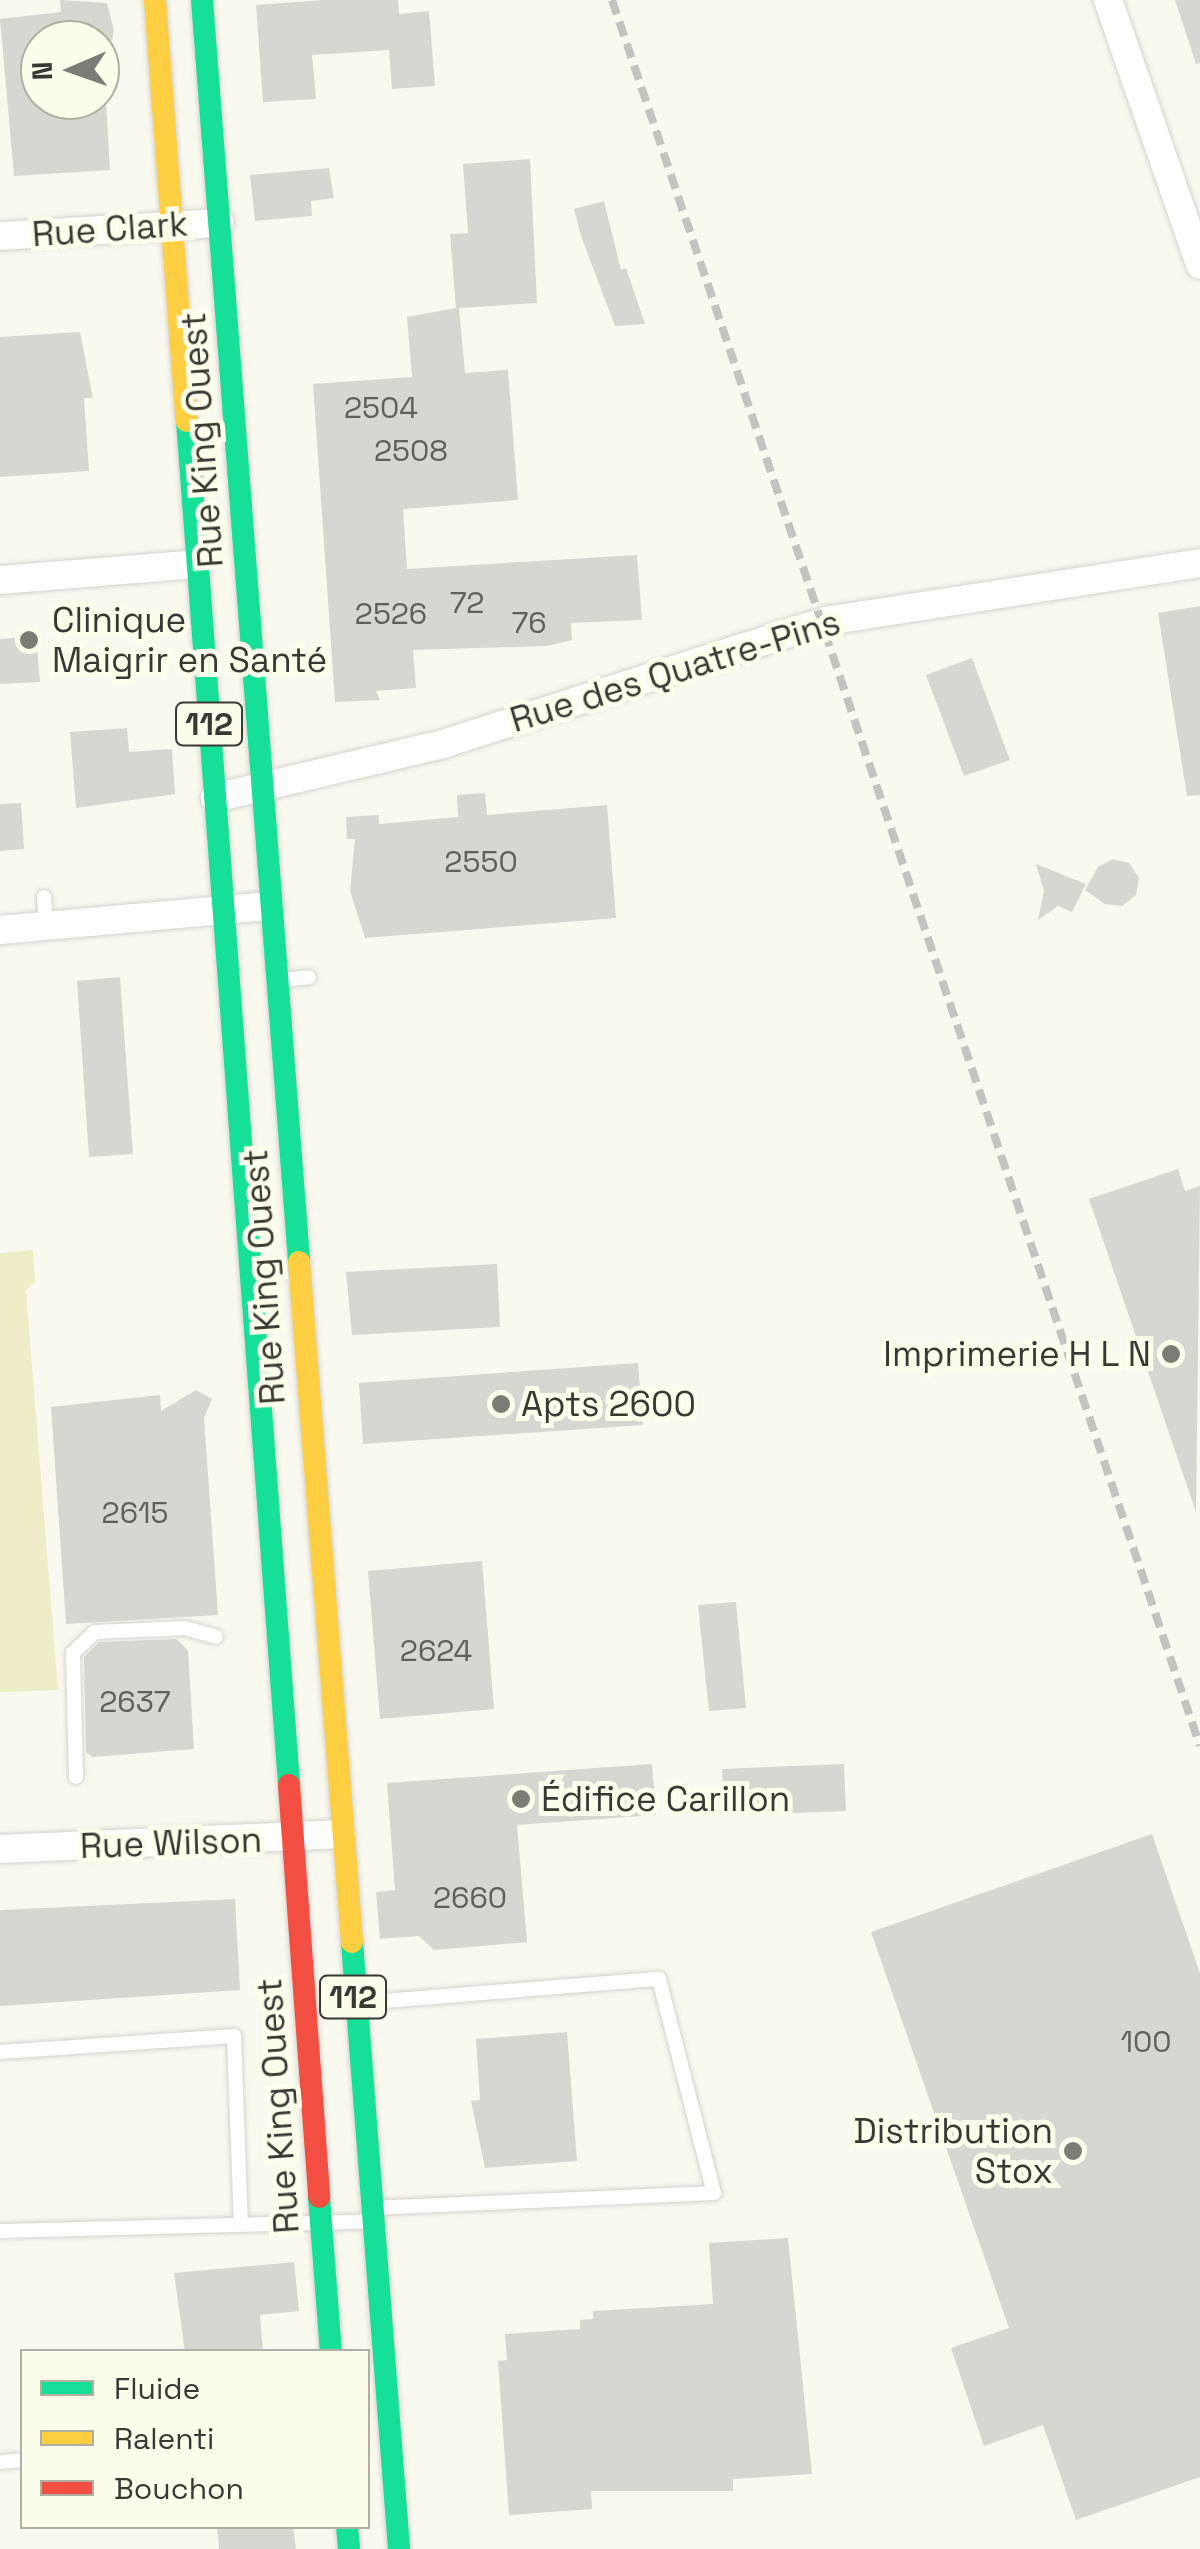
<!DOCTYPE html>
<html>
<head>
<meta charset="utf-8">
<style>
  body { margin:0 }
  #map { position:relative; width:1200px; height:2549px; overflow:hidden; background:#f9f9f0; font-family:"Space Grotesk",sans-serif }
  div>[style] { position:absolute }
  .green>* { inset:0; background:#eeedc8 }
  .building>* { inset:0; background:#d7d7d1 }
  .roads { filter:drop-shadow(0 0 2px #d4d4cd) drop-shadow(0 0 2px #d4d4cd) }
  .lane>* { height:14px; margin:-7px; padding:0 7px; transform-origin:7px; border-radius:7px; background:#fefefd }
  .street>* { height:28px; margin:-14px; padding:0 14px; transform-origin:14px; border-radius:14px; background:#fefefd }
  .fast>* { height:22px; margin:-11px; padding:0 11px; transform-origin:11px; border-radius:11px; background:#16e098 }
  .slow>* { height:22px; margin:-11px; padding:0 11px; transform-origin:11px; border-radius:11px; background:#ffcf43 }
  .jam>* { height:22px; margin:-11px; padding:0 11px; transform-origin:11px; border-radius:11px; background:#f24e42 }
  .rail>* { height:8px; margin-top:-4px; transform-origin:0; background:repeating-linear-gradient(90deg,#c3c3c0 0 15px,transparent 0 23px) }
  .dots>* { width:28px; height:28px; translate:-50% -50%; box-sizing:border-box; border:5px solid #fdfdec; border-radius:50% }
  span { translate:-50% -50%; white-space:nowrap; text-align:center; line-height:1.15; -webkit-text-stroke:10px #fdfdec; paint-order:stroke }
  .number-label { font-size:30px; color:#60605a }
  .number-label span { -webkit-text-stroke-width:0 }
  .shield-label span { padding:2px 8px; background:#fdfdec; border:2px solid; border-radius:8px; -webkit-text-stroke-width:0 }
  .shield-label { font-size:32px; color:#393933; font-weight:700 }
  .street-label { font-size:35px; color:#393933 }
  .poi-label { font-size:35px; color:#393933 }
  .left { translate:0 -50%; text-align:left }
  .right { translate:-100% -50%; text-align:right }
  .legend { position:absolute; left:20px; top:2349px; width:350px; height:180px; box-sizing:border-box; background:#fdfdec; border:2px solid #afafa2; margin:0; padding:12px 18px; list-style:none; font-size:30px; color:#393933 }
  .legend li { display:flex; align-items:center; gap:20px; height:50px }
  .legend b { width:50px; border:2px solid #afafa2 }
  .north { position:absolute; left:20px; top:20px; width:100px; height:100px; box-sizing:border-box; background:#fdfdec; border:2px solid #afafa2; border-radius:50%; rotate:268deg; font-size:28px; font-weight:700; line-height:40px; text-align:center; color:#393933 }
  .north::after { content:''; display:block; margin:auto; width:35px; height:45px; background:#7c7c75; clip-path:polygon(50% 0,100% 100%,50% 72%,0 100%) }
</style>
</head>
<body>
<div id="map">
  <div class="green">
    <i style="clip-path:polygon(33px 1250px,35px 1281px,26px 1291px,58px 1690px,0 1692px,0 1253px)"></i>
  </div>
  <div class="building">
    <i style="clip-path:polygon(60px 0,107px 3px,114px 30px,112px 40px,40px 40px,40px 100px,106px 100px,110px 170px,14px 176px,0 19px,61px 12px)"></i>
    <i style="clip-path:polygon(323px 0,398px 0,399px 14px,429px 11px,435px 86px,392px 89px,389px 50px,312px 55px,316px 99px,263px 102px,256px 5px)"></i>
    <i style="clip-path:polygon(1175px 0,1200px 0,1200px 63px,1196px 64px)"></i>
    <i style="clip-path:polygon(530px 159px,537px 303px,459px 308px,465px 373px,508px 370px,518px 500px,403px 509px,407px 569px,637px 555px,642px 620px,571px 623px,572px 640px,546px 646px,413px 650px,416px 688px,376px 691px,380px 700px,335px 702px,313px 384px,412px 377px,407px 317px,456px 308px,450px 234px,468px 233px,463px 164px)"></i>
    <i style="clip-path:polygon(329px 168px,334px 198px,311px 201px,312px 216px,255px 221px,250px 175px)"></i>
    <i style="clip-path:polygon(604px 201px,621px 270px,626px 268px,645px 324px,615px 326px,581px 236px,574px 209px)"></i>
    <i style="clip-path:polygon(80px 332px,93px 398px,84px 398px,89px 471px,0 477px,0 337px)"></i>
    <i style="clip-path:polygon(1200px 606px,1200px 795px,1187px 796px,1158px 613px)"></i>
    <i style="clip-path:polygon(36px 636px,40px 682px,0 684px,0 639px)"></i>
    <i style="clip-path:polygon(972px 658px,1010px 760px,964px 776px,926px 675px)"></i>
    <i style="clip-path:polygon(127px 728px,129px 752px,172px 749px,175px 794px,76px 808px,70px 732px)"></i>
    <i style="clip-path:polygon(485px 793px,487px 815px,607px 805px,616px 918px,365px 938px,350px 891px,355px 839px,347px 839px,346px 817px,379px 815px,379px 824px,458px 817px,457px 795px)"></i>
    <i style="clip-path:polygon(21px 803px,24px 849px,0 851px,0 804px)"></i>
    <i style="clip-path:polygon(1113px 859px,1129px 863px,1139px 878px,1136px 895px,1122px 906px,1105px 904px,1085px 890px,1098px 867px)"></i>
    <i style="clip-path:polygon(1036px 864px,1086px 884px,1072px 912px,1058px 906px,1038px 920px,1044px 891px)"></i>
    <i style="clip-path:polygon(120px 977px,133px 1154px,89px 1157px,77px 981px)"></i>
    <i style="clip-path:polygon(1178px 1169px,1185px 1191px,1200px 1186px,1196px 1512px,1089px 1199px)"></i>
    <i style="clip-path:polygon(497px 1264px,500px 1327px,352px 1335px,346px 1272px)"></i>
    <i style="clip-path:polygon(638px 1363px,643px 1425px,363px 1444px,359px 1383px)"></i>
    <i style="clip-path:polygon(196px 1390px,212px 1399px,204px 1418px,218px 1615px,66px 1624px,51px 1407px,160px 1395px,161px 1411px)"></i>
    <i style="clip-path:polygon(482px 1561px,494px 1709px,380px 1719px,368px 1571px)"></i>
    <i style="clip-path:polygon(736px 1602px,746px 1708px,709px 1711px,698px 1605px)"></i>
    <i style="clip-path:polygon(176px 1639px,188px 1650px,194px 1749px,92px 1757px,86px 1752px,84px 1657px,99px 1642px)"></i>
    <i style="clip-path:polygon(652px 1764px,656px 1815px,517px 1825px,527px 1942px,434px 1950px,419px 1936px,380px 1939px,376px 1892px,395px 1890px,387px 1783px)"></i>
    <i style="clip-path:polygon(844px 1764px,846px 1811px,724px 1816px,722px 1769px)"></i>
    <i style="clip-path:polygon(1152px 1834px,1200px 1973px,1200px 2477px,1076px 2520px,1043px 2425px,984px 2446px,951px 2348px,1009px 2328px,871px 1932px)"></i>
    <i style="clip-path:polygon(235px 1899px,240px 1990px,0 2006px,0 1910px)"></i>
    <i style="clip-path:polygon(567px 2032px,577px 2161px,485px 2168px,471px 2101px,480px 2100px,476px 2039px)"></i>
    <i style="clip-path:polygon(788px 2238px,812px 2474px,733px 2479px,733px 2491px,591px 2491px,592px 2509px,509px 2515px,498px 2361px,507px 2360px,505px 2334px,580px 2329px,580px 2320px,593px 2319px,593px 2311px,713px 2304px,709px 2243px)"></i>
    <i style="clip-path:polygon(294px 2262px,299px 2311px,260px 2315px,263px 2352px,185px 2352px,174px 2273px)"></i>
    <i style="clip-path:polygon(217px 2526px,293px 2526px,296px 2549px,219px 2549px)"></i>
  </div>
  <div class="roads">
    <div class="lane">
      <i style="left:44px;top:897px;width:28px;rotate:86deg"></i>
      <i style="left:282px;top:980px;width:27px;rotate:-6deg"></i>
      <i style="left:76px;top:1777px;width:124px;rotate:-91.4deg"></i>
      <i style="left:73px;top:1653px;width:30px;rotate:-44deg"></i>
      <i style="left:95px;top:1632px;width:90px;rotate:-2.5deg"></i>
      <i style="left:185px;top:1628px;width:32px;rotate:16deg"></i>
      <i style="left:359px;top:2003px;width:301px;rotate:-4.6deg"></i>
      <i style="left:659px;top:1979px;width:221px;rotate:75.6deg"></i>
      <i style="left:714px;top:2193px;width:337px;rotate:177.5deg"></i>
      <i style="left:0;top:2052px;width:235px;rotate:-3.9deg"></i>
      <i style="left:234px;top:2036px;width:188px;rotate:87.9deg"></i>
      <i style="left:0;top:2231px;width:370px;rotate:-1.5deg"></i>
      <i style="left:0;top:2462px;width:22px;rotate:-5deg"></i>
    </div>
    <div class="street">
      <i style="left:1108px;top:0;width:280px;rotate:70.8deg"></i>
      <i style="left:0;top:236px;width:220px;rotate:-3.4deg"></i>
      <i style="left:0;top:580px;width:199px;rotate:-4.6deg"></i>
      <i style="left:215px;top:798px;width:234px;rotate:-13.3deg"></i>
      <i style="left:443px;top:744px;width:402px;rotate:-17.8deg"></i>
      <i style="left:826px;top:621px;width:378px;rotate:-8.8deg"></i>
      <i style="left:0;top:930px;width:271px;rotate:-5.1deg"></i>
      <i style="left:0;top:1849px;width:341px;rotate:-2.5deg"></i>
    </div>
    <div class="fast">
      <i style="left:202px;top:0;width:1266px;rotate:85.6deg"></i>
      <i style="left:187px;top:421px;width:1368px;rotate:85.72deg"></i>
      <i style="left:352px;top:1942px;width:609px;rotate:85.57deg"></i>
      <i style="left:319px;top:2197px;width:155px;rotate:85.6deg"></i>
      <i style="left:347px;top:2526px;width:23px;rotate:85deg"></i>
    </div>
    <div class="slow">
      <i style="left:155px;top:0;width:422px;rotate:85.7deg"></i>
      <i style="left:299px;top:1262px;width:682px;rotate:85.54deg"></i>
    </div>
    <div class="jam">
      <i style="left:289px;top:1785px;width:413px;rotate:85.8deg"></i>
    </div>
  </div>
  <div class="rail">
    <i style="left:612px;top:0;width:1842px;rotate:71.39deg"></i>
  </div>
  <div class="dots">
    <i style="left:29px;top:640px;background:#7c7c75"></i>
    <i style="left:1171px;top:1354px;background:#7c7c75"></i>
    <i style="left:501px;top:1404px;background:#7c7c75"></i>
    <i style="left:521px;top:1799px;background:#7c7c75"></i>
    <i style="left:1073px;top:2151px;background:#7c7c75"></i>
  </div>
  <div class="number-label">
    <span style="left:381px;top:408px">2504</span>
    <span style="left:411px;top:451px">2508</span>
    <span style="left:467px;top:603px">72</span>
    <span style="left:391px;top:614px">2526</span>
    <span style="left:529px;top:623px">76</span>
    <span style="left:481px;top:862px">2550</span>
    <span style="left:135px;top:1513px">2615</span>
    <span style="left:436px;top:1651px">2624</span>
    <span style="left:135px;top:1702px">2637</span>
    <span style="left:470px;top:1898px">2660</span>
    <span style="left:1146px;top:2042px">100</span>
  </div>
  <div class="shield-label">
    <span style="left:209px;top:724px">112</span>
    <span style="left:353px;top:1997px">112</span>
  </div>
  <div class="street-label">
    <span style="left:110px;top:229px;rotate:-4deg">Rue Clark</span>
    <span style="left:202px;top:440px;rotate:-94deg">Rue King Ouest</span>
    <span style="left:675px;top:671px;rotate:-17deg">Rue des Quatre-Pins</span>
    <span style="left:264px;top:1277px;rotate:-94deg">Rue King Ouest</span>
    <span style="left:171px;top:1843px;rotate:-2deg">Rue Wilson</span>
    <span style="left:278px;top:2106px;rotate:-94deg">Rue King Ouest</span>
  </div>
  <div class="poi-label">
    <span class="left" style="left:52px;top:640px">Clinique<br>Maigrir en Santé</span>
    <span class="right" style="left:1151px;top:1354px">Imprimerie H L N</span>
    <span class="left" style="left:521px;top:1404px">Apts 2600</span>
    <span class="left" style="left:541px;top:1799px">Édifice Carillon</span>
    <span class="right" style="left:1053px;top:2151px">Distribution<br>Stox</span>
  </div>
  <ul class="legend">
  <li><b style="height:12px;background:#16e098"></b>Fluide</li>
  <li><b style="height:12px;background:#ffcf43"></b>Ralenti</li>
  <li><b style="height:12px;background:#f24e42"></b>Bouchon</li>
  </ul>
  <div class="north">N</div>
</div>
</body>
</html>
